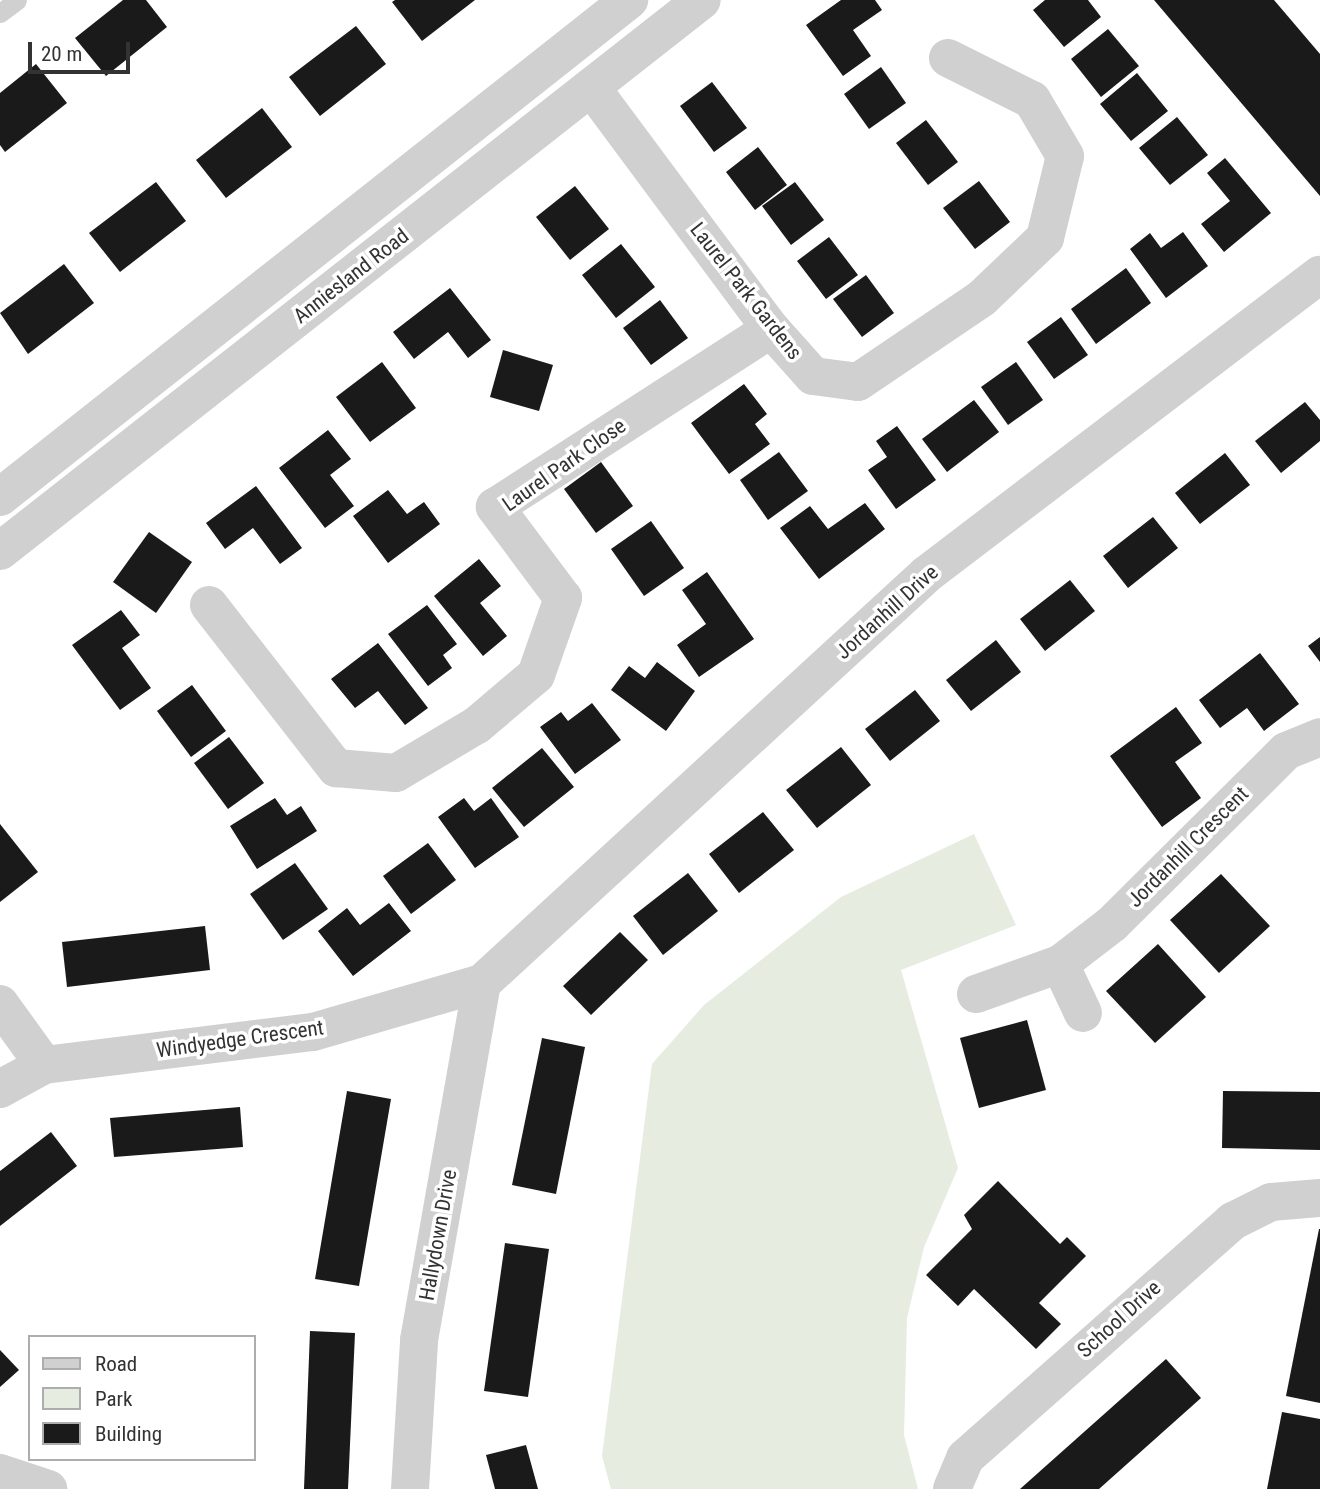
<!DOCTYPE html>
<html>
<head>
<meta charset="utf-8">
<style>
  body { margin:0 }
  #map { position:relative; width:1320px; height:1489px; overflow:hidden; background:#fff; font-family:"Roboto Condensed",sans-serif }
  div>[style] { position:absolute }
  .green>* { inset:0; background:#e6ecdf }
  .building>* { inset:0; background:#1a1a1a }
  .service>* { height:19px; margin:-9.5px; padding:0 9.5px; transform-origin:9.5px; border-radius:9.5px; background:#d0d0d0 }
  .minor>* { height:38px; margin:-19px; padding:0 19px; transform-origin:19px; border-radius:19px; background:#d0d0d0 }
  .tertiary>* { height:38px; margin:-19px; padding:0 19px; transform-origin:19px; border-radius:19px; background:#d0d0d0 }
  span { translate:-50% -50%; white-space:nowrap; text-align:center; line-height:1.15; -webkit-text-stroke:7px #fff; paint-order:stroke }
  .street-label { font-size:21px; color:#333 }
  .legend { position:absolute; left:28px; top:1335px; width:228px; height:126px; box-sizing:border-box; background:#fff; border:2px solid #adadad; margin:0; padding:9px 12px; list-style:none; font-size:21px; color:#333 }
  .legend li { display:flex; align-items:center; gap:14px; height:35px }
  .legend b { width:35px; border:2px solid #adadad }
  .scale { position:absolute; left:28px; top:42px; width:102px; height:32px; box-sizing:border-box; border:4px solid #333; border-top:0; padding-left:9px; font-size:21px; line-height:24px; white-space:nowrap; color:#333; -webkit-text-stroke:5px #fff; paint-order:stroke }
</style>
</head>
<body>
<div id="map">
  <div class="green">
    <i style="clip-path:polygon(974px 834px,1016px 925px,901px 970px,958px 1168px,924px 1247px,907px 1318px,904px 1435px,918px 1489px,611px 1489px,602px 1456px,652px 1064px,704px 1005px,841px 897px)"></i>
  </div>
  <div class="building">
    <i style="clip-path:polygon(123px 0,146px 0,167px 27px,106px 76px,75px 38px)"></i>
    <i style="clip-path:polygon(395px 0,475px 0,422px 41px,392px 2px)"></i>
    <i style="clip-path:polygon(841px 0,875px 0,882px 10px,853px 30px,871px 56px,843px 76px,806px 25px)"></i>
    <i style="clip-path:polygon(1045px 0,1088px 0,1101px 17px,1064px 47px,1033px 10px)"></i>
    <i style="clip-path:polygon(1154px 0,1274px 0,1320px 54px,1320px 196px)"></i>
    <i style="clip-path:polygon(356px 26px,386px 64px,320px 116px,289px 77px)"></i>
    <i style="clip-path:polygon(1108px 29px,1139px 66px,1101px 97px,1071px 59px)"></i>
    <i style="clip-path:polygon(36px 64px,67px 103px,5px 152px,0 145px,0 93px)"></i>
    <i style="clip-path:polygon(881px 67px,906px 103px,869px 129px,844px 94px)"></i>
    <i style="clip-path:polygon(1137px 73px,1168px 111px,1131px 141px,1100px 104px)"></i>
    <i style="clip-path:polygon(712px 82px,747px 128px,714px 152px,680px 106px)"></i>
    <i style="clip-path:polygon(262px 108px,292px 147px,226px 198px,196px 160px)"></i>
    <i style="clip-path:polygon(1177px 117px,1208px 155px,1170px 185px,1139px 148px)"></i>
    <i style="clip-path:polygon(926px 120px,958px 162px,928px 185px,896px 143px)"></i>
    <i style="clip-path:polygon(758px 147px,787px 185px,755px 210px,726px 172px)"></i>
    <i style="clip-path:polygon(1225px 158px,1271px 213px,1224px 252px,1201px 224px,1230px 201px,1207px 173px)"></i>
    <i style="clip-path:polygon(979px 181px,1010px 222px,975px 249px,943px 208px)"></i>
    <i style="clip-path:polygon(156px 182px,186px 221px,120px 272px,89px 233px)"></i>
    <i style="clip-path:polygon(795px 182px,824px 220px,791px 245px,762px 206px)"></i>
    <i style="clip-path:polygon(575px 186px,609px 229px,570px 260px,536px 217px)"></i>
    <i style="clip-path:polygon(1183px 232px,1208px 266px,1166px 298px,1130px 249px,1150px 233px,1161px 248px)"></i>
    <i style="clip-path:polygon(829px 237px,858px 275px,826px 299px,797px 261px)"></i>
    <i style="clip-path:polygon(621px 244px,655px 287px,616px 318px,582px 275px)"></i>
    <i style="clip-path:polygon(64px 264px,94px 303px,28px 354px,0 313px)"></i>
    <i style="clip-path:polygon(1126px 268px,1151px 303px,1096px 344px,1071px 309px)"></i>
    <i style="clip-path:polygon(866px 275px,894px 313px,862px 337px,833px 299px)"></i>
    <i style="clip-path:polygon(450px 288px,491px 340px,468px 358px,448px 332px,414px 359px,393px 332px)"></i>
    <i style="clip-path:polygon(660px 300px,688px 338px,651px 365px,623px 328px)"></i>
    <i style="clip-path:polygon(1061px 317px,1088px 355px,1054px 379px,1027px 342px)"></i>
    <i style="clip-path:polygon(503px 350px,553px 365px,539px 411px,490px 397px)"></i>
    <i style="clip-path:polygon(382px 362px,416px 408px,370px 442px,336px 397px)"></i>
    <i style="clip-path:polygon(1016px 362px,1043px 400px,1008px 425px,981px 387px)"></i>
    <i style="clip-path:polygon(744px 384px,767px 414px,755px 424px,770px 444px,729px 474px,691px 423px)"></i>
    <i style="clip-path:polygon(974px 400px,999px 432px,947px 472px,922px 439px)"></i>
    <i style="clip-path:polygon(1305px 402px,1320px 420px,1320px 441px,1281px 473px,1255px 441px)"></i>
    <i style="clip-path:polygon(897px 426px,936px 480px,896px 509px,868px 470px,887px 457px,876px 441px)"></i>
    <i style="clip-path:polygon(328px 430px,351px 459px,330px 475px,354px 506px,325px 528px,279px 468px)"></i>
    <i style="clip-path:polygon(779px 452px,808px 491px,768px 520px,740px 480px)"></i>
    <i style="clip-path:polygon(1225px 453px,1250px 485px,1200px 524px,1175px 493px)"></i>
    <i style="clip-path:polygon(601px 462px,633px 506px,596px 533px,564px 489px)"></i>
    <i style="clip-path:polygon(256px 486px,302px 548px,280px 564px,253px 528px,225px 549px,206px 523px)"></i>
    <i style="clip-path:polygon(388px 490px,407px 514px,424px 502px,440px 524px,388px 563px,353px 516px)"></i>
    <i style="clip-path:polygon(865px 503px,885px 529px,819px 579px,780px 528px,810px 506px,828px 529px)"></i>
    <i style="clip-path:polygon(1153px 517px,1178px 548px,1128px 588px,1103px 556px)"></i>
    <i style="clip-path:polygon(651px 521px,684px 568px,644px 596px,611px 549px)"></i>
    <i style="clip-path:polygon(149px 532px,192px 562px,156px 613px,113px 582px)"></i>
    <i style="clip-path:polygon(479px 559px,501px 586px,480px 603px,507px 636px,483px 656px,434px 596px)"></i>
    <i style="clip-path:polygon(707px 572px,754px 639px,699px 677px,677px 645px,706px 624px,682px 590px)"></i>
    <i style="clip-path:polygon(1070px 580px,1095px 611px,1045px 651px,1020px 619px)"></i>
    <i style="clip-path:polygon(427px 605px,457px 644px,443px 655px,452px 668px,428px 686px,388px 634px)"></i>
    <i style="clip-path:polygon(121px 610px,140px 635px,122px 648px,151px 688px,120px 710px,72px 645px)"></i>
    <i style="clip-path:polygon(1320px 637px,1320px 662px,1308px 646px)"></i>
    <i style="clip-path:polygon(996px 640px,1021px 672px,971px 711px,946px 680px)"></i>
    <i style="clip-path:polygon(378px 643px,428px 708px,405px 725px,378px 691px,355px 708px,331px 679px)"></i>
    <i style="clip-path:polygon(1260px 653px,1299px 704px,1264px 731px,1247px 708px,1220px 728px,1199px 700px)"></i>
    <i style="clip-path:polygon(657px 662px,695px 691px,666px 731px,611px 690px,629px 666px,645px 678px)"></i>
    <i style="clip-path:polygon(192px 685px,226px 731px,191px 757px,157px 711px)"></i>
    <i style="clip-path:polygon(915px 690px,940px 721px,890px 761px,865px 729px)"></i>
    <i style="clip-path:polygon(592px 703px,621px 740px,575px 774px,540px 727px,561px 712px,568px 721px)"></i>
    <i style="clip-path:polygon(1176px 707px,1202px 743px,1175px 762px,1201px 798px,1162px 827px,1110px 756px)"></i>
    <i style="clip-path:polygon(229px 737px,264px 783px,228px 809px,194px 763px)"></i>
    <i style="clip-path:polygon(841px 747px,871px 785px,817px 828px,786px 790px)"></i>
    <i style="clip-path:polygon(542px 748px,574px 787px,524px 827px,492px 788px)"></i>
    <i style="clip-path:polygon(275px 798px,287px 815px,301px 806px,317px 831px,257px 869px,230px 826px)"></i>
    <i style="clip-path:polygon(464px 798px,474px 811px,491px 798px,519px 837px,475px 868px,438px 817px)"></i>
    <i style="clip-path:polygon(763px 812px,794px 850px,739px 893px,709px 854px)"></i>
    <i style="clip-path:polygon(0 824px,38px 872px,0 902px)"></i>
    <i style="clip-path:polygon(428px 843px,456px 880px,411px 914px,383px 876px)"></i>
    <i style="clip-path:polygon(295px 863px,328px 909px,283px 940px,250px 894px)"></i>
    <i style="clip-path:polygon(688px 873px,718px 911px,663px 955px,633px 916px)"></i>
    <i style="clip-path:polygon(1221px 874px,1270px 926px,1219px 973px,1170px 920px)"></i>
    <i style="clip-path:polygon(389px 903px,411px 931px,353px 976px,318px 931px,347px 908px,360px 925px)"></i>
    <i style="clip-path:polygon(205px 926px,210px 970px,67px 987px,62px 942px)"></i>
    <i style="clip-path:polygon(620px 932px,648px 960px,591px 1015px,563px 986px)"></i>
    <i style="clip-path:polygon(1158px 944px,1206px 997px,1155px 1043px,1106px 991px)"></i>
    <i style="clip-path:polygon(1027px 1020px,1046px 1090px,979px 1108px,960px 1038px)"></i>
    <i style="clip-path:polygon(542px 1038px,585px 1047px,556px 1194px,512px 1185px)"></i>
    <i style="clip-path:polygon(347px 1091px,391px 1099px,359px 1286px,315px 1279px)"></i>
    <i style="clip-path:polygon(1223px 1091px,1320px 1092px,1320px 1150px,1222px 1148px)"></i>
    <i style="clip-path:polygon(240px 1107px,243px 1147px,114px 1157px,110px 1118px)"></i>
    <i style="clip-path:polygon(51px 1132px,77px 1166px,0 1226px,0 1171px)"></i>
    <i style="clip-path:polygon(998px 1181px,1060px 1244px,1067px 1237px,1086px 1256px,1039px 1303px,1061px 1324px,1036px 1349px,974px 1289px,958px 1306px,926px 1275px,972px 1229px,964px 1215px)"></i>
    <i style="clip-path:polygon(1319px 1229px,1320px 1229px,1320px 1403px,1286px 1396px)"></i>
    <i style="clip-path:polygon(505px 1243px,549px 1249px,528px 1397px,484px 1391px)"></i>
    <i style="clip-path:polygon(310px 1331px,355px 1333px,348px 1489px,304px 1489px)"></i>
    <i style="clip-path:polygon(0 1350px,19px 1370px,0 1387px)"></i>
    <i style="clip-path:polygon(1166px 1359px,1201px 1398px,1099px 1489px,1020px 1489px)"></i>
    <i style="clip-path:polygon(1282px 1412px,1320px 1419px,1320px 1489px,1267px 1489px)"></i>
    <i style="clip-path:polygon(526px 1445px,538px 1489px,495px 1489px,486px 1455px)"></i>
  </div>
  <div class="service">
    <i style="left:0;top:13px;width:21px;rotate:-37deg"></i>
  </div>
  <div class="minor">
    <i style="left:591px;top:87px;width:302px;rotate:53.4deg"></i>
    <i style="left:771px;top:329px;width:63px;rotate:48.2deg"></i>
    <i style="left:813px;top:376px;width:45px;rotate:7.6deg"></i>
    <i style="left:858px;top:382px;width:150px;rotate:-34.1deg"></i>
    <i style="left:982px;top:298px;width:87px;rotate:-43.6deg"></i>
    <i style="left:1045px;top:238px;width:84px;rotate:-76.3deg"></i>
    <i style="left:1065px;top:156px;width:65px;rotate:-120.5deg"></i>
    <i style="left:1032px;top:100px;width:94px;rotate:-153.4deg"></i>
    <i style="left:209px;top:605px;width:207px;rotate:52.1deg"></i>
    <i style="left:336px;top:768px;width:60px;rotate:4.8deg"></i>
    <i style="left:396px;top:773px;width:94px;rotate:-30.7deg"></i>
    <i style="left:477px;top:725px;width:77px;rotate:-40.3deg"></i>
    <i style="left:536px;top:675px;width:82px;rotate:-70.7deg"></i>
    <i style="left:563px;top:598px;width:114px;rotate:-126.8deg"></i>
    <i style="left:495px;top:507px;width:328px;rotate:-32.8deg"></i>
    <i style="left:1060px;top:964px;width:54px;rotate:64.9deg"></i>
    <i style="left:976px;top:994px;width:89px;rotate:-19.7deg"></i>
    <i style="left:1060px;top:964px;width:66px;rotate:-37.6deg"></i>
    <i style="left:1112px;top:924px;width:245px;rotate:-44.8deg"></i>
    <i style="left:1286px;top:751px;width:37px;rotate:-22deg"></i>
    <i style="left:0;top:1004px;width:75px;rotate:54.2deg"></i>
    <i style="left:0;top:1089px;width:50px;rotate:-28.6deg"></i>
    <i style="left:44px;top:1065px;width:271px;rotate:-7deg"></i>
    <i style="left:313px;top:1032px;width:176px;rotate:-16.2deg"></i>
    <i style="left:482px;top:983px;width:604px;rotate:-42.59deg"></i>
    <i style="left:927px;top:574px;width:494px;rotate:-37.3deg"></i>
    <i style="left:0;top:1473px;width:51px;rotate:18.4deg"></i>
    <i style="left:410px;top:1489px;width:149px;rotate:-86.5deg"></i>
    <i style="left:419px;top:1340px;width:363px;rotate:-80deg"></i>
    <i style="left:952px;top:1489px;width:34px;rotate:-67deg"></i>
    <i style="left:965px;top:1458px;width:358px;rotate:-41.5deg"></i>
    <i style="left:1233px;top:1221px;width:42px;rotate:-26.6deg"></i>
    <i style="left:1271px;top:1202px;width:49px;rotate:-4.7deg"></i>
  </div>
  <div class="tertiary">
    <i style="left:0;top:497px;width:802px;rotate:-38.31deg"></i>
    <i style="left:0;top:551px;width:892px;rotate:-38.13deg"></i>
  </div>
  <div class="street-label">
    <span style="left:351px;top:276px;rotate:-38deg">Anniesland Road</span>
    <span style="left:746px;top:291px;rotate:52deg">Laurel Park Gardens</span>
    <span style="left:564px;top:465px;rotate:-35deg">Laurel Park Close</span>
    <span style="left:887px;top:612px;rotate:-42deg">Jordanhill Drive</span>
    <span style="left:1188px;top:847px;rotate:-45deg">Jordanhill Crescent</span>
    <span style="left:240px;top:1039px;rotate:-8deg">Windyedge Crescent</span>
    <span style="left:438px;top:1235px;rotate:-80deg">Hallydown Drive</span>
    <span style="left:1119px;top:1319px;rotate:-42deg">School Drive</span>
  </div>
  <ul class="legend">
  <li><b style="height:9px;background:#d0d0d0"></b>Road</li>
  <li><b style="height:19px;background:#e6ecdf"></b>Park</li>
  <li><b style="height:19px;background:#1a1a1a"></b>Building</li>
  </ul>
  <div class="scale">20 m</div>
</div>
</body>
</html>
